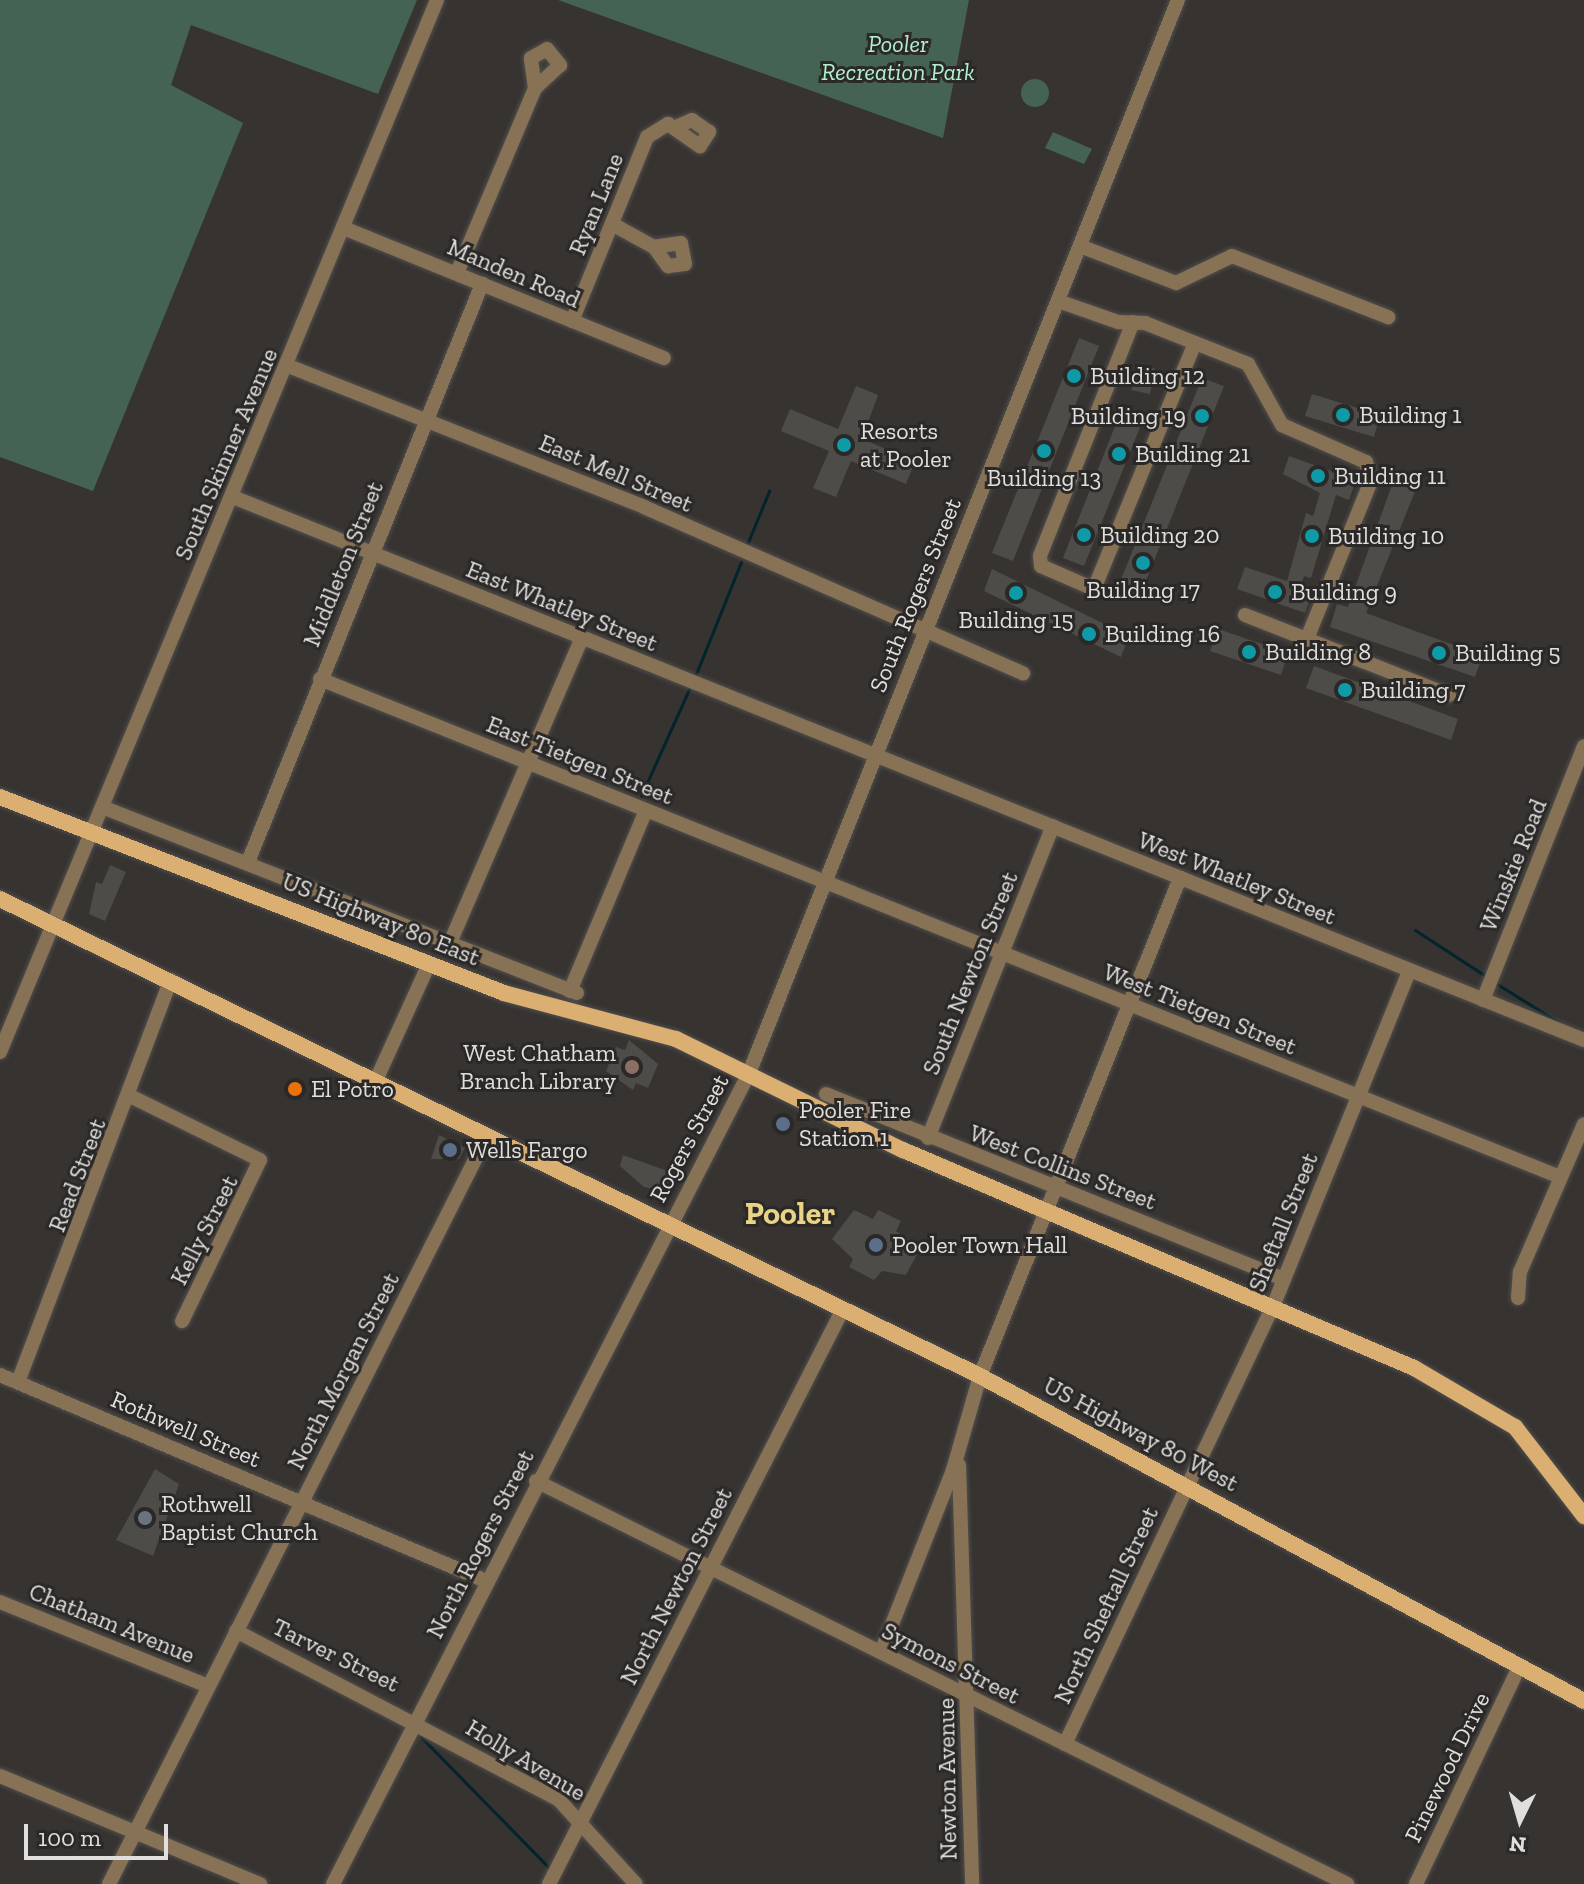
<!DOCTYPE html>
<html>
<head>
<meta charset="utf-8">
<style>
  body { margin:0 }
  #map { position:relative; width:1584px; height:1884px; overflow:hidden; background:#363331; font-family:"Zilla Slab",serif }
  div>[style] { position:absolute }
  .green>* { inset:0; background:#446352 }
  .round { border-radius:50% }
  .stream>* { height:3px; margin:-1.5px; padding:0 1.5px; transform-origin:1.5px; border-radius:1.5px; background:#02242b }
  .building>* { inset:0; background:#4e4c49 }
  .roads { filter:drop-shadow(0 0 2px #514f4d) drop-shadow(0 0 2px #514f4d) }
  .minor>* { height:14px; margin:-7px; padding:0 7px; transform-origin:7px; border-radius:7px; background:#887255 }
  .major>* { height:16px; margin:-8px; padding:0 8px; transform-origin:8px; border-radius:8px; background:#dbaf72 }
  .dots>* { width:22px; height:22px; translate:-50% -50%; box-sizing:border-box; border:4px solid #2b2927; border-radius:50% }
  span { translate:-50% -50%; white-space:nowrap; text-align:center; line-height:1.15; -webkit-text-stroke:6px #2b2927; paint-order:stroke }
  .park-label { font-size:24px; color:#b2f1ce; font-style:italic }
  .street-label { font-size:24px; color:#e1dfde }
  .poi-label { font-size:24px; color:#e1dfde }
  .left { translate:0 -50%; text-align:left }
  .right { translate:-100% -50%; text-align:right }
  .district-label { font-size:32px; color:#e9d386; font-weight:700 }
  .north { position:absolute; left:1480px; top:1780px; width:80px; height:80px; -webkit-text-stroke:6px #2b2927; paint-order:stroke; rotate:185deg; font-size:22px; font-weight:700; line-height:32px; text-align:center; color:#e1dfde }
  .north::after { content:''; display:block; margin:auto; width:28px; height:36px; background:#e1dfde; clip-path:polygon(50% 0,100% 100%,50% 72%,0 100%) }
  .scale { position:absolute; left:24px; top:1824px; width:144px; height:36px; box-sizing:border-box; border:4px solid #e1dfde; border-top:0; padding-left:10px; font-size:24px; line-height:28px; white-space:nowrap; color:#e1dfde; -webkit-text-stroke:6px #2b2927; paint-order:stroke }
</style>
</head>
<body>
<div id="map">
  <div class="green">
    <i style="clip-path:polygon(0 0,417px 0,378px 94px,191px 25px,171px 85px,243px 123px,93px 491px,0 457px)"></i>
    <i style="clip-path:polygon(558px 0,969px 0,943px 138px)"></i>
    <i class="round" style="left:1021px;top:79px;width:28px;height:28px"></i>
    <i style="clip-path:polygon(1053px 132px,1092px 149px,1084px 164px,1045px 148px)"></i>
  </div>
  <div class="stream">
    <i style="left:746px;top:547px;width:61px;rotate:-67.7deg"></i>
    <i style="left:696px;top:674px;width:121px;rotate:-68.1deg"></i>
    <i style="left:641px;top:796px;width:117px;rotate:-65.8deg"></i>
    <i style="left:1415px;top:930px;width:82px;rotate:33.1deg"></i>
    <i style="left:1497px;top:984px;width:72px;rotate:31.9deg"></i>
    <i style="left:420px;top:1736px;width:187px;rotate:45.6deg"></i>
  </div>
  <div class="building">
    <i style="clip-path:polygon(1079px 338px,1099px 346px,1013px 561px,992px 553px)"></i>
    <i style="clip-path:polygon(1142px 363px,1155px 369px,1150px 394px,1131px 390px)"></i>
    <i style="clip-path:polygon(1202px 378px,1224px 386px,1138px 601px,1116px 592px)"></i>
    <i style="clip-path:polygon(856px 386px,878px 395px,862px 439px,915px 461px,906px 484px,851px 461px,836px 497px,813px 488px,829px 451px,781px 431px,790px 409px,838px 429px)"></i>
    <i style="clip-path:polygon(1312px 394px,1380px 415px,1374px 437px,1305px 416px)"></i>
    <i style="clip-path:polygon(1119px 416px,1141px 425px,1084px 566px,1063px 558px)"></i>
    <i style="clip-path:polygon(1289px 456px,1356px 480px,1349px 500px,1336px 495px,1311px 578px,1304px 576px,1299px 590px,1312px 594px,1305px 613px,1237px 589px,1245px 567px,1287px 581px,1306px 513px,1313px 516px,1320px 493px,1283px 474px)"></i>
    <i style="clip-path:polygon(1397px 471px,1420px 479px,1366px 613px,1470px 651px,1481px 660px,1475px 677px,1330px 627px,1337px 604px,1348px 607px)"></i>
    <i style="clip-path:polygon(992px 569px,1129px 636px,1121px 657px,984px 591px)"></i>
    <i style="clip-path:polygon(1218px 629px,1288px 653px,1281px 675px,1210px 651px)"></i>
    <i style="clip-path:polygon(1314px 666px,1458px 719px,1451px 740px,1306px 688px)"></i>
    <i style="clip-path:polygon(110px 865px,126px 872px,105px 921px,89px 914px,96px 882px,102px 884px)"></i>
    <i style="clip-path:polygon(629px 1040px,658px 1064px,648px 1088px,636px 1083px,633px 1090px,606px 1071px,616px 1047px,625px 1050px)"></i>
    <i style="clip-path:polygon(439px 1135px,465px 1148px,459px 1159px,431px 1159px)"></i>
    <i style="clip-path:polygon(623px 1155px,673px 1173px,664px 1191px,644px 1187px,620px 1166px)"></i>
    <i style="clip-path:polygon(854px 1210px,873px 1219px,878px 1210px,901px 1221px,896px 1231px,921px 1247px,906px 1275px,882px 1271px,874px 1280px,849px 1267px,853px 1259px,832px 1239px)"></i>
    <i style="clip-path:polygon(155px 1469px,179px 1484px,153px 1556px,116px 1540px)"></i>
  </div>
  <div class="roads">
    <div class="minor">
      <i style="left:612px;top:224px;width:48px;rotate:28.7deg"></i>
      <i style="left:654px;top:247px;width:24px;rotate:54deg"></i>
      <i style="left:668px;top:266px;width:17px;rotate:-7deg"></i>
      <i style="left:685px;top:264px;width:21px;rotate:-101deg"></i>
      <i style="left:681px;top:243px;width:27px;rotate:172deg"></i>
      <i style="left:346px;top:229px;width:343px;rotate:22.1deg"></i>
      <i style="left:1080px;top:246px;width:103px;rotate:21.1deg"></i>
      <i style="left:1176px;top:283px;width:62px;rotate:-25.7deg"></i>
      <i style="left:1232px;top:256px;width:168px;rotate:21.4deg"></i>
      <i style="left:457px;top:273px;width:201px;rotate:-67.1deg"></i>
      <i style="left:535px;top:88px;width:30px;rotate:-98deg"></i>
      <i style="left:531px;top:58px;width:18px;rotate:-29deg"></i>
      <i style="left:547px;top:49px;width:21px;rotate:51deg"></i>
      <i style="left:560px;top:65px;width:34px;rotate:137deg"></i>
      <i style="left:1058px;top:301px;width:64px;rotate:19.3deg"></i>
      <i style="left:1118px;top:322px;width:27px;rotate:2deg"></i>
      <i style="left:1145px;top:323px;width:111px;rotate:21.7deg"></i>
      <i style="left:1248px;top:364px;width:70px;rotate:60.9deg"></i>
      <i style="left:1282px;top:425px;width:92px;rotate:23.8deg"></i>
      <i style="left:1366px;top:462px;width:20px;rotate:75deg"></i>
      <i style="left:1371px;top:481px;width:170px;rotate:112.1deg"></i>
      <i style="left:572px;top:321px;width:199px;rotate:-67.8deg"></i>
      <i style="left:647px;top:137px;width:25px;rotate:-32deg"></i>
      <i style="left:668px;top:124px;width:39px;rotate:35deg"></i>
      <i style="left:700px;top:146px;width:17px;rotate:-57deg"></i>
      <i style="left:709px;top:132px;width:21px;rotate:-145deg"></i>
      <i style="left:692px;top:120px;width:15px;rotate:157deg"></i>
      <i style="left:1133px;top:322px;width:252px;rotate:111.7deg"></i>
      <i style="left:1040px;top:556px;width:10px;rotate:84deg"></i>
      <i style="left:1041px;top:566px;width:58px;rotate:23.5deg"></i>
      <i style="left:1094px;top:589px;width:266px;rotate:-67.7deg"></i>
      <i style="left:286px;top:365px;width:385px;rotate:21.6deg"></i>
      <i style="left:644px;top:507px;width:414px;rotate:23.7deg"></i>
      <i style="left:233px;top:497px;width:1456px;rotate:21.9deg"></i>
      <i style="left:1245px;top:615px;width:219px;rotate:21.4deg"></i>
      <i style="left:320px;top:679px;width:1336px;rotate:21.88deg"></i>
      <i style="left:102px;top:807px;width:510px;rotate:21.38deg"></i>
      <i style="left:248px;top:862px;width:624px;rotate:-67.96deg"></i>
      <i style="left:449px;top:945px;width:335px;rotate:-66.6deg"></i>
      <i style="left:570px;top:991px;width:196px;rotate:-67.2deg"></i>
      <i style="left:1483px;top:1000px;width:273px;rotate:-68.3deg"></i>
      <i style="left:0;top:1052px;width:1139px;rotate:-67.44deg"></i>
      <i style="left:377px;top:1078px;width:125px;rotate:-65.5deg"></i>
      <i style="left:826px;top:1094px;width:494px;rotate:22deg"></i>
      <i style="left:130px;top:1096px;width:145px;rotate:26.2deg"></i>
      <i style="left:260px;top:1160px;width:179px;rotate:115.8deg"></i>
      <i style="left:928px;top:1138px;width:336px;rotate:-68.2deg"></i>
      <i style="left:1518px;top:1298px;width:26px;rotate:-86deg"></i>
      <i style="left:1520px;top:1272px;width:161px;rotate:-66.6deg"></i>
      <i style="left:0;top:1375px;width:528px;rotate:22.97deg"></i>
      <i style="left:18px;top:1382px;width:430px;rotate:-69.2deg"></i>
      <i style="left:959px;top:1465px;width:419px;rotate:88.2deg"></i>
      <i style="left:536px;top:1481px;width:906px;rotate:26.42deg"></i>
      <i style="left:0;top:1602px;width:224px;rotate:22deg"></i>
      <i style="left:236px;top:1631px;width:363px;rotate:27.6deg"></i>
      <i style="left:558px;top:1799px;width:115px;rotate:47.5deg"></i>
      <i style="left:881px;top:1652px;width:196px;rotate:-68.4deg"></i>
      <i style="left:953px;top:1470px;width:98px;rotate:-74deg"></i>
      <i style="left:980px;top:1376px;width:537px;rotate:-68.12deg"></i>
      <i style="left:1065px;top:1744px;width:482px;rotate:-64.6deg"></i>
      <i style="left:1272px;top:1309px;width:364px;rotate:-67.9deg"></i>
      <i style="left:0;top:1776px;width:282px;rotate:22.6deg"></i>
      <i style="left:109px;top:1884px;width:838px;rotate:-63.19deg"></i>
      <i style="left:333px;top:1884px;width:911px;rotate:-62.84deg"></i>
      <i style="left:749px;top:1073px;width:1156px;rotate:-68.21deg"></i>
      <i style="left:549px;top:1884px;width:646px;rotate:-62.92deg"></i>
      <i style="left:1416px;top:1884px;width:238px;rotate:-64.6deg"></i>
    </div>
    <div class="major">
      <i style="left:0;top:797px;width:541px;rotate:21.25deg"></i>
      <i style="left:504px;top:993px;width:178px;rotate:15deg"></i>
      <i style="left:676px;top:1039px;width:253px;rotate:26.1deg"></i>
      <i style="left:903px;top:1150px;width:556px;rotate:23.1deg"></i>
      <i style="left:1414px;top:1368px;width:117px;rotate:30.3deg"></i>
      <i style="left:1515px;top:1427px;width:113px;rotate:52.2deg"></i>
      <i style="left:0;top:899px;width:1090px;rotate:25.95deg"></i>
      <i style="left:980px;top:1376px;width:686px;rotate:28.28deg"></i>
    </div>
  </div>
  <div class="dots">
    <i style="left:1074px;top:376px;background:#0f9aa8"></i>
    <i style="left:1343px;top:415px;background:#0f9aa8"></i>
    <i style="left:1202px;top:416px;background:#0f9aa8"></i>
    <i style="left:844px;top:445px;background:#0f9aa8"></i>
    <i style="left:1044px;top:451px;background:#0f9aa8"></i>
    <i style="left:1119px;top:454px;background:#0f9aa8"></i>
    <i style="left:1318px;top:476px;background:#0f9aa8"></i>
    <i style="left:1084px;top:535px;background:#0f9aa8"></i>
    <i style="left:1312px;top:536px;background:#0f9aa8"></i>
    <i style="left:1143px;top:563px;background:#0f9aa8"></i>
    <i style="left:1275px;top:592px;background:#0f9aa8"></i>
    <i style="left:1016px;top:593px;background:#0f9aa8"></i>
    <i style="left:1089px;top:634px;background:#0f9aa8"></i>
    <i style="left:1249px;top:652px;background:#0f9aa8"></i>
    <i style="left:1439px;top:653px;background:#0f9aa8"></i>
    <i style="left:1345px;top:690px;background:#0f9aa8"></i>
    <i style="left:632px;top:1067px;background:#8d6e63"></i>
    <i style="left:295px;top:1089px;background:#e8710a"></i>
    <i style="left:783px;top:1124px;background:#5c6f8a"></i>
    <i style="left:450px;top:1150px;background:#5c6f8a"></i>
    <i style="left:876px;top:1245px;background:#5c6f8a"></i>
    <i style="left:145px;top:1518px;background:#6b7280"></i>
  </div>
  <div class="park-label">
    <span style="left:898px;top:58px">Pooler<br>Recreation Park</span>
  </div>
  <div class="street-label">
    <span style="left:596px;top:204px;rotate:-68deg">Ryan Lane</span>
    <span style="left:514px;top:273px;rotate:23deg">Manden Road</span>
    <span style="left:226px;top:454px;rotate:-67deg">South Skinner Avenue</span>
    <span style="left:616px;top:473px;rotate:23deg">East Mell Street</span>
    <span style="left:343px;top:564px;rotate:-68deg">Middleton Street</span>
    <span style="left:915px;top:595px;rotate:-68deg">South Rogers Street</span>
    <span style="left:562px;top:606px;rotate:22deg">East Whatley Street</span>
    <span style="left:580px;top:760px;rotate:22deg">East Tietgen Street</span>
    <span style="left:1513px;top:865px;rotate:-68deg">Winskie Road</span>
    <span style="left:1237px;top:878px;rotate:22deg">West Whatley Street</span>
    <span style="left:381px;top:919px;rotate:22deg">US Highway 80 East</span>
    <span style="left:970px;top:973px;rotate:-68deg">South Newton Street</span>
    <span style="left:1200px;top:1009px;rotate:22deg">West Tietgen Street</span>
    <span style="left:689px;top:1138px;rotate:-62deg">Rogers Street</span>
    <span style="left:1063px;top:1167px;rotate:21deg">West Collins Street</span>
    <span style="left:77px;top:1175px;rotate:-69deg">Read Street</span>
    <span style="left:1283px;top:1222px;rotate:-68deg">Sheftall Street</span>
    <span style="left:204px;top:1230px;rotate:-63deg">Kelly Street</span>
    <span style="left:343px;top:1371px;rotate:-63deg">North Morgan Street</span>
    <span style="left:186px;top:1429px;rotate:23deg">Rothwell Street</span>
    <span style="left:1141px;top:1434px;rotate:28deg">US Highway 80 West</span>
    <span style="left:480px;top:1544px;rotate:-63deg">North Rogers Street</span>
    <span style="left:676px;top:1586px;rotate:-63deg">North Newton Street</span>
    <span style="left:1106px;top:1605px;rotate:-65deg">North Sheftall Street</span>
    <span style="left:112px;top:1623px;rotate:22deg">Chatham Avenue</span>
    <span style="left:336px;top:1655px;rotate:26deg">Tarver Street</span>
    <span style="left:951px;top:1663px;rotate:27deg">Symons Street</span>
    <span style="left:526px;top:1760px;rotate:31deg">Holly Avenue</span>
    <span style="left:1447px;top:1767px;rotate:-64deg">Pinewood Drive</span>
    <span style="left:947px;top:1779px;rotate:-91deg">Newton Avenue</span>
  </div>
  <div class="poi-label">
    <span class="left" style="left:1090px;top:376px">Building 12</span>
    <span class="left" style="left:1359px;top:415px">Building 1</span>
    <span class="right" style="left:1186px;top:416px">Building 19</span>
    <span class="left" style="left:860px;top:445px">Resorts<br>at Pooler</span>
    <span class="left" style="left:1135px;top:454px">Building 21</span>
    <span class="left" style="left:1334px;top:476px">Building 11</span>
    <span style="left:1044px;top:478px">Building 13</span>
    <span class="left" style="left:1100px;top:535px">Building 20</span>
    <span class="left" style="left:1328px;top:536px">Building 10</span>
    <span style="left:1143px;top:590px">Building 17</span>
    <span class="left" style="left:1291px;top:592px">Building 9</span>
    <span style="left:1016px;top:620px">Building 15</span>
    <span class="left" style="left:1105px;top:634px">Building 16</span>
    <span class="left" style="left:1265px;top:652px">Building 8</span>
    <span class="left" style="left:1455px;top:653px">Building 5</span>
    <span class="left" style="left:1361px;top:690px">Building 7</span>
    <span class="right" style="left:616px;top:1067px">West Chatham<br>Branch Library</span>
    <span class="left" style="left:311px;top:1089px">El Potro</span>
    <span class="left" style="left:799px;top:1124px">Pooler Fire<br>Station 1</span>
    <span class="left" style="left:466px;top:1150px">Wells Fargo</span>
    <span class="left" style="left:892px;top:1245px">Pooler Town Hall</span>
    <span class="left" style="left:161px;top:1518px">Rothwell<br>Baptist Church</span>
  </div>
  <div class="district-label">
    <span style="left:790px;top:1213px">Pooler</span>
  </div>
  <div class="north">N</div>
  <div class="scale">100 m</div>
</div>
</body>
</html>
